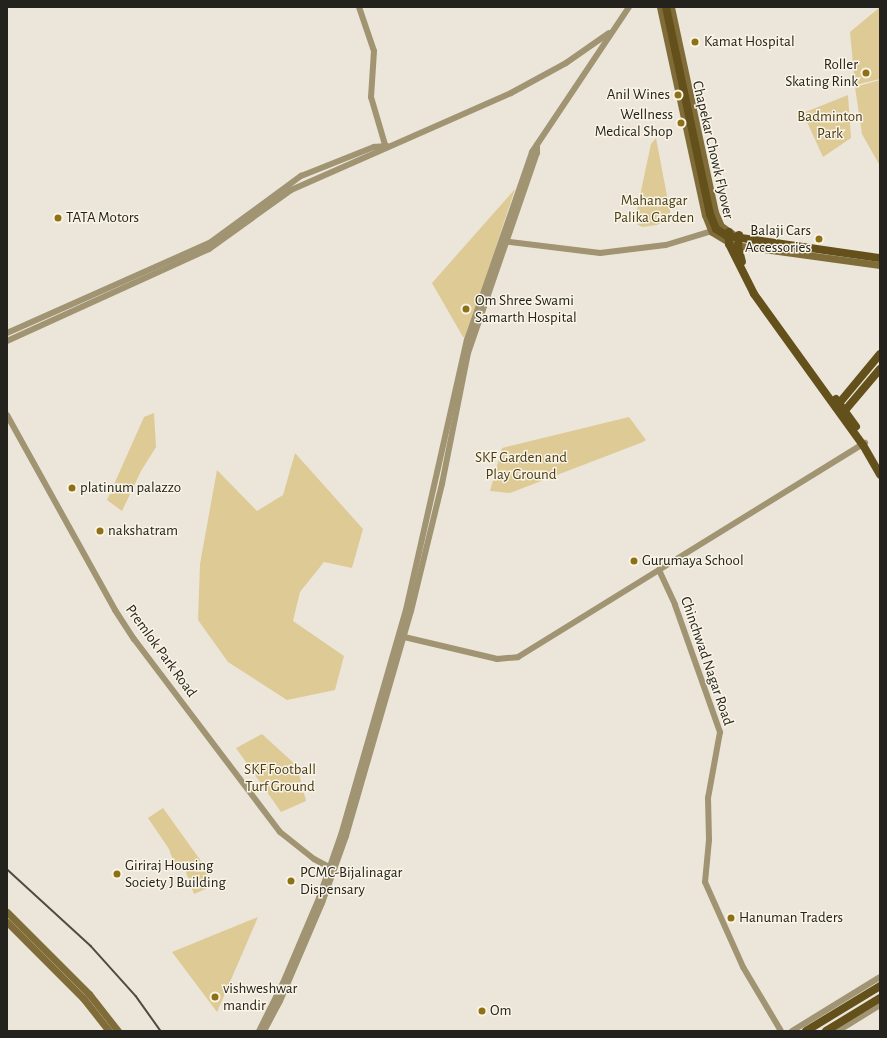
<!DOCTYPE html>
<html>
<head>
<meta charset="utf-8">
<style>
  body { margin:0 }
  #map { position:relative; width:887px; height:1038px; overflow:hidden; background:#ebe6d9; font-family:"Alegreya Sans",sans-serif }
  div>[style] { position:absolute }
  .green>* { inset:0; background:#deca95 }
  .tertiary>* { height:6px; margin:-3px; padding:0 3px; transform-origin:3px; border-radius:3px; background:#a19472 }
  .secondary>* { height:7px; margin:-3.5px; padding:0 3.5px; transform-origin:3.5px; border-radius:3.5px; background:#7f6c38 }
  .primary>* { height:8px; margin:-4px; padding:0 4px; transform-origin:4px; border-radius:4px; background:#63501a }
  .rail>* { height:1.5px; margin:-0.75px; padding:0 0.75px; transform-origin:0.75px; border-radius:0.75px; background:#4d4b44 }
  .primary-bridge>* { height:8px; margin:-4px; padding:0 4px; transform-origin:4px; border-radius:4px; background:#63501a }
  .dots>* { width:11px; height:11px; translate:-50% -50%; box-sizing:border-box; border:2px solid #f9f4e6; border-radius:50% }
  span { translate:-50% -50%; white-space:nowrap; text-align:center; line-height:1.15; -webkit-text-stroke:3px #f9f4e6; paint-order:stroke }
  .poi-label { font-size:15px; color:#23221d }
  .left { translate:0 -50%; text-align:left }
  .right { translate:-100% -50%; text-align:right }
  .park-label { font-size:15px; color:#483b16 }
  .street-label { font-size:15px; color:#23221d }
  .frame { position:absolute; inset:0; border:8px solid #23221d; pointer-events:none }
</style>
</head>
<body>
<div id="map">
  <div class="green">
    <i style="clip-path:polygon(880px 7px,880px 79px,855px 85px,850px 32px)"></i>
    <i style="clip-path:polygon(880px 80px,880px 166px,862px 134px,855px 87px)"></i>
    <i style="clip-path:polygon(848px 95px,851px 138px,823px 157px,803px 113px)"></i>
    <i style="clip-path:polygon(656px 138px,671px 217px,657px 225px,642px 227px,637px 224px,635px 219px,651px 144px)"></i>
    <i style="clip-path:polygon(515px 189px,466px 337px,463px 337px,432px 283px)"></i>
    <i style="clip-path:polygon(154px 413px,156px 447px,141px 471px,122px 511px,107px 500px,144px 417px)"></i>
    <i style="clip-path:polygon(629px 417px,646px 440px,643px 442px,510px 493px,490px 491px,502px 448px)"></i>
    <i style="clip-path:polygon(295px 453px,363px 529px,352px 568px,324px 562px,300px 592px,293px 621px,344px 656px,335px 690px,287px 700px,228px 662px,198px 620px,200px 564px,217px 470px,257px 511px,283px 495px)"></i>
    <i style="clip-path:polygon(262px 734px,297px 766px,306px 801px,281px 812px,236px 748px)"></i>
    <i style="clip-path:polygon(163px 808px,201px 861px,212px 886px,194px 894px,184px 867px,176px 868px,169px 849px,148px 818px)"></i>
    <i style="clip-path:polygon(258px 917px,217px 1012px,172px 952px)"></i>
  </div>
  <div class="tertiary">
    <i style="left:359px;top:7px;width:46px;rotate:71.2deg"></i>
    <i style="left:374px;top:51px;width:46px;rotate:93.7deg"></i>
    <i style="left:371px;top:97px;width:53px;rotate:73.6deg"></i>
    <i style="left:502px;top:241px;width:99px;rotate:7deg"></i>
    <i style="left:600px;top:253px;width:66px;rotate:-6.9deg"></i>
    <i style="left:666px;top:245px;width:51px;rotate:-17deg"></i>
    <i style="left:7px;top:333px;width:223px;rotate:-24deg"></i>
    <i style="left:211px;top:242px;width:112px;rotate:-36.3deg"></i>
    <i style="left:301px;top:176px;width:79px;rotate:-21.7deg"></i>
    <i style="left:374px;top:147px;width:13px;rotate:-4deg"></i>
    <i style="left:7px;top:341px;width:222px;rotate:-24.5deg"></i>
    <i style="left:209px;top:249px;width:101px;rotate:-35.7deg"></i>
    <i style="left:291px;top:190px;width:240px;rotate:-23.8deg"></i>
    <i style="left:511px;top:93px;width:63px;rotate:-28.6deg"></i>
    <i style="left:566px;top:63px;width:52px;rotate:-34.9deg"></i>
    <i style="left:7px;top:415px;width:223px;rotate:61deg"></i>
    <i style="left:115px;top:610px;width:35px;rotate:57deg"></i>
    <i style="left:134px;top:639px;width:242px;rotate:52.9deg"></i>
    <i style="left:280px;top:832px;width:43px;rotate:38.5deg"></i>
    <i style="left:314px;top:859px;width:21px;rotate:28deg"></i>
    <i style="left:659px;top:570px;width:38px;rotate:65deg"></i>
    <i style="left:675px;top:605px;width:135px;rotate:70.5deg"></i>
    <i style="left:720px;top:732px;width:67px;rotate:100.3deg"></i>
    <i style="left:708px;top:798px;width:42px;rotate:88.6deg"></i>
    <i style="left:709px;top:840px;width:42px;rotate:95.4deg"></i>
    <i style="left:705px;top:882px;width:93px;rotate:65.9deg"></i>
    <i style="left:743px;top:967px;width:74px;rotate:59.3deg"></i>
    <i style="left:400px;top:636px;width:100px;rotate:13.3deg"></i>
    <i style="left:497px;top:659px;width:21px;rotate:-5deg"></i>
    <i style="left:518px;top:657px;width:408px;rotate:-31.7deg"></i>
    <i style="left:259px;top:1031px;width:54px;rotate:-63.4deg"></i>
    <i style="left:283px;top:983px;width:92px;rotate:-67deg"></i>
    <i style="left:319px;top:898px;width:67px;rotate:-70.8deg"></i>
    <i style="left:341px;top:835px;width:234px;rotate:-73.9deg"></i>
    <i style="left:406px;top:610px;width:277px;rotate:-77.3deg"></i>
    <i style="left:467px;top:340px;width:199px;rotate:-70.9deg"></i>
    <i style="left:532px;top:152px;width:174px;rotate:-56.2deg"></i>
    <i style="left:264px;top:1031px;width:34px;rotate:-62deg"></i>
    <i style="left:280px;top:1001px;width:107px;rotate:-66.8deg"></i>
    <i style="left:322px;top:903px;width:71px;rotate:-70.3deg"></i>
    <i style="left:346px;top:836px;width:234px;rotate:-73.9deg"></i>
    <i style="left:411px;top:611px;width:131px;rotate:-76.3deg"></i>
    <i style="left:442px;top:484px;width:134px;rotate:-78.8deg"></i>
    <i style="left:468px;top:353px;width:212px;rotate:-71deg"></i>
    <i style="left:537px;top:153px;width:8px;rotate:-90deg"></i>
    <i style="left:792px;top:1031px;width:103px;rotate:-31.5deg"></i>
    <i style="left:838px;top:1031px;width:49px;rotate:-31.8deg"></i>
  </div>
  <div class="secondary">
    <i style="left:660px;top:7px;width:213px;rotate:77.8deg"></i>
    <i style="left:705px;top:215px;width:18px;rotate:68deg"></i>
    <i style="left:712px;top:232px;width:26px;rotate:31deg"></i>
    <i style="left:734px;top:245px;width:147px;rotate:7.8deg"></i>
    <i style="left:671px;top:7px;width:210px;rotate:77.9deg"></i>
    <i style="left:715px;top:212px;width:15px;rotate:67deg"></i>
    <i style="left:721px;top:226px;width:14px;rotate:34deg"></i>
    <i style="left:7px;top:912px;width:116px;rotate:45deg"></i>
    <i style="left:89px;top:994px;width:47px;rotate:51.9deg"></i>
    <i style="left:7px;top:922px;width:107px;rotate:45deg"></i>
    <i style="left:83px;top:998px;width:42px;rotate:51.8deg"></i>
  </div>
  <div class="primary">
    <i style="left:729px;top:232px;width:12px;rotate:90deg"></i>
    <i style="left:729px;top:244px;width:56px;rotate:63.4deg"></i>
    <i style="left:754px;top:294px;width:186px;rotate:54.2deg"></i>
    <i style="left:863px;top:445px;width:34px;rotate:60deg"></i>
    <i style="left:739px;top:235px;width:11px;rotate:95deg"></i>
    <i style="left:738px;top:246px;width:16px;rotate:76deg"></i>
    <i style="left:836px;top:399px;width:34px;rotate:54deg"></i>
    <i style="left:836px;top:407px;width:69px;rotate:-50.3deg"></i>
    <i style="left:842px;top:414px;width:59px;rotate:-49.8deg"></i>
    <i style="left:806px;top:1031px;width:87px;rotate:-31.3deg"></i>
    <i style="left:826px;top:1031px;width:63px;rotate:-31.4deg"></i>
  </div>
  <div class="rail">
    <i style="left:7px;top:869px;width:114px;rotate:42.5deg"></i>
    <i style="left:91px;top:946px;width:67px;rotate:48deg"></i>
    <i style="left:136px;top:996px;width:43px;rotate:54.5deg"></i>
  </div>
  <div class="primary-bridge">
    <i style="left:666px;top:7px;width:212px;rotate:78deg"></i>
    <i style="left:710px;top:214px;width:16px;rotate:68deg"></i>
    <i style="left:716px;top:229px;width:13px;rotate:32deg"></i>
    <i style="left:727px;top:236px;width:155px;rotate:8.2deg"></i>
  </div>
  <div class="dots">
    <i style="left:695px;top:42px;background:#8e7115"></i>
    <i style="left:866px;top:73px;background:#8e7115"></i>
    <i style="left:678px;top:95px;background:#8e7115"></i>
    <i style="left:681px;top:123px;background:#8e7115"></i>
    <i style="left:58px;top:218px;background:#8e7115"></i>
    <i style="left:819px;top:239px;background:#8e7115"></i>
    <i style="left:466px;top:309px;background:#8e7115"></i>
    <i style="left:72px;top:488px;background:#8e7115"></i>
    <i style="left:100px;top:531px;background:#8e7115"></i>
    <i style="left:634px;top:561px;background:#8e7115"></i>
    <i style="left:117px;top:874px;background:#8e7115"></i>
    <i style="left:291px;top:881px;background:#8e7115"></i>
    <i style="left:731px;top:918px;background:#8e7115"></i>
    <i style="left:215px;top:997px;background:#8e7115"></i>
    <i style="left:482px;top:1011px;background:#8e7115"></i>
  </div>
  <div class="poi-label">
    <span class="left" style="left:704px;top:42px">Kamat Hospital</span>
    <span class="right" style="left:858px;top:73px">Roller<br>Skating Rink</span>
    <span class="right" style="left:670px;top:95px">Anil Wines</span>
    <span class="right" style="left:673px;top:123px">Wellness<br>Medical Shop</span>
    <span class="left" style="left:66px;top:218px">TATA Motors</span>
    <span class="right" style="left:811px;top:239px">Balaji Cars<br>Accessories</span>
    <span class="left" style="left:475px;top:309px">Om Shree Swami<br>Samarth Hospital</span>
    <span class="left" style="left:80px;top:488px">platinum palazzo</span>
    <span class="left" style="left:108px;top:531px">nakshatram</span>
    <span class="left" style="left:642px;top:561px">Gurumaya School</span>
    <span class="left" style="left:125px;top:874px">Giriraj Housing<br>Society J Building</span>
    <span class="left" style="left:300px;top:881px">PCMC-Bijalinagar<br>Dispensary</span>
    <span class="left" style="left:739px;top:918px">Hanuman Traders</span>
    <span class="left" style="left:223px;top:997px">vishweshwar<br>mandir</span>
    <span class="left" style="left:490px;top:1011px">Om</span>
  </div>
  <div class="park-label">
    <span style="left:830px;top:125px">Badminton<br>Park</span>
    <span style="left:654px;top:209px">Mahanagar<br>Palika Garden</span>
    <span style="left:521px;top:466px">SKF Garden and<br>Play Ground</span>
    <span style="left:280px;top:778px">SKF Football<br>Turf Ground</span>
  </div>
  <div class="street-label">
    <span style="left:713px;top:150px;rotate:77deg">Chapekar Chowk Flyover</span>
    <span style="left:161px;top:651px;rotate:54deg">Premlok Park Road</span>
    <span style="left:707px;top:661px;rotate:71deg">Chinchwad Nagar Road</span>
  </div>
  <div class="frame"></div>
</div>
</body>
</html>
